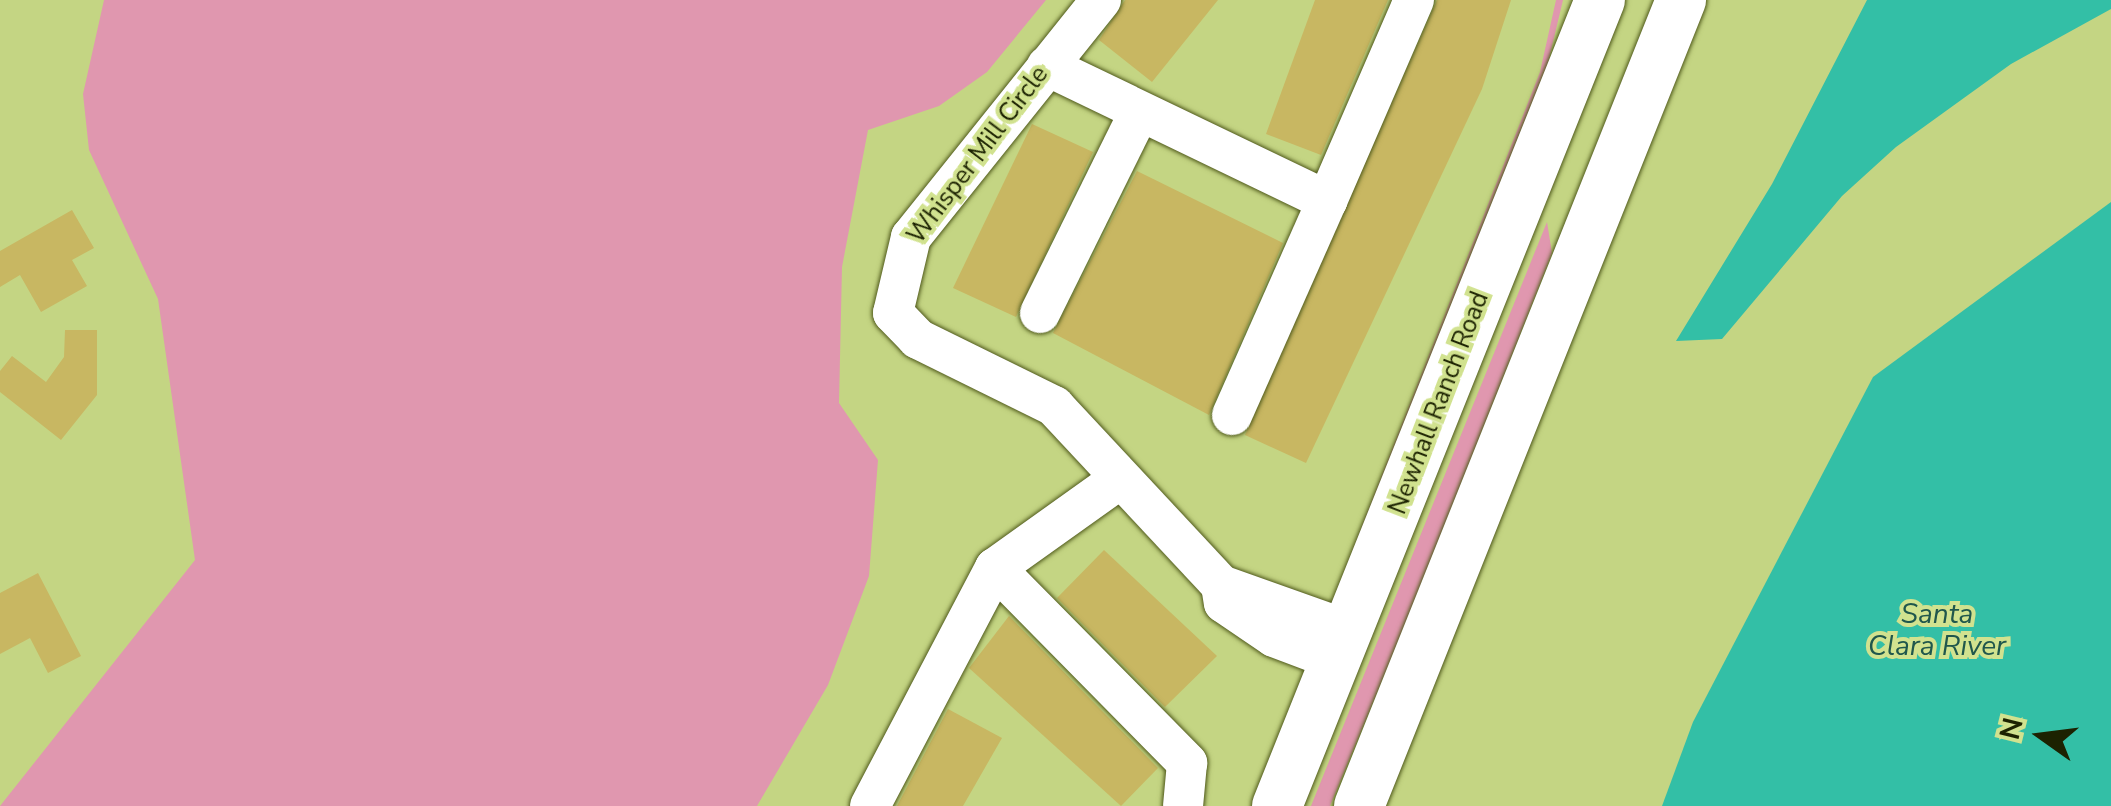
<!DOCTYPE html>
<html>
<head>
<meta charset="utf-8">
<style>
  body { margin:0 }
  #map { position:relative; width:2111px; height:806px; overflow:hidden; background:#c4d583; font-family:"Nunito Sans",sans-serif }
  div>[style] { position:absolute }
  .green>* { inset:0; background:#e097af }
  .water>* { inset:0; background:#33bfa6 }
  .building>* { inset:0; background:#c8b762 }
  .roads { filter:drop-shadow(0 0 2px #505a1c) drop-shadow(0 0 2px #505a1c) }
  .minor>* { height:40px; margin:-20px; padding:0 20px; transform-origin:20px; border-radius:20px; background:#fff }
  .major>* { height:50px; margin:-25px; padding:0 25px; transform-origin:25px; border-radius:25px; background:#fff }
  span { translate:-50% -50%; white-space:nowrap; text-align:center; line-height:1.15; -webkit-text-stroke:8px #d1e28f; paint-order:stroke }
  .street-label { font-size:25px; color:#1c2201 }
  .water-label { font-size:28px; color:#20574c; font-style:italic }
  .north { position:absolute; left:1991px; top:686px; width:100px; height:100px; -webkit-text-stroke:8px #d1e28f; paint-order:stroke; rotate:284deg; font-size:28px; font-weight:700; line-height:40px; text-align:center; color:#1c2201 }
  .north::after { content:''; display:block; margin:auto; width:35px; height:45px; background:#1c2201; clip-path:polygon(50% 0,100% 100%,50% 72%,0 100%) }
</style>
</head>
<body>
<div id="map">
  <div class="green">
    <i style="clip-path:polygon(104px 0,1046px 0,987px 72px,939px 106px,868px 130px,842px 267px,839px 403px,878px 460px,869px 576px,828px 685px,757px 806px,0 806px,195px 560px,158px 299px,89px 150px,83px 94px)"></i>
    <i style="clip-path:polygon(1556px 0,1563px 0,1547px 67px,1343px 574px,1540px 72px)"></i>
    <i style="clip-path:polygon(1547px 222px,1552px 253px,1417px 596px,1330px 806px,1311px 806px)"></i>
  </div>
  <div class="water">
    <i style="clip-path:polygon(1867px 0,2111px 0,2111px 9px,2011px 64px,1896px 147px,1842px 196px,1722px 339px,1676px 341px,1772px 184px)"></i>
    <i style="clip-path:polygon(2111px 202px,2111px 806px,1662px 806px,1693px 722px,1873px 377px)"></i>
  </div>
  <div class="building">
    <i style="clip-path:polygon(1125px 0,1218px 0,1152px 82px,1099px 40px)"></i>
    <i style="clip-path:polygon(1315px 0,1388px 0,1321px 155px,1266px 134px)"></i>
    <i style="clip-path:polygon(1437px 0,1511px 0,1482px 89px,1306px 463px,1245px 435px)"></i>
    <i style="clip-path:polygon(1032px 124px,1093px 152px,1016px 317px,953px 288px)"></i>
    <i style="clip-path:polygon(1137px 171px,1283px 243px,1209px 415px,1053px 333px)"></i>
    <i style="clip-path:polygon(72px 210px,94px 248px,72px 260px,87px 286px,41px 312px,20px 275px,0 287px,0 251px)"></i>
    <i style="clip-path:polygon(65px 330px,97px 330px,97px 395px,61px 440px,0 392px,0 371px,12px 356px,46px 382px,64px 357px)"></i>
    <i style="clip-path:polygon(1104px 550px,1217px 656px,1165px 707px,1057px 598px)"></i>
    <i style="clip-path:polygon(38px 573px,81px 656px,48px 673px,30px 638px,0 654px,0 593px)"></i>
    <i style="clip-path:polygon(1009px 616px,1158px 768px,1121px 806px,969px 668px)"></i>
    <i style="clip-path:polygon(948px 709px,1002px 738px,963px 806px,897px 806px)"></i>
  </div>
  <div class="roads">
    <div class="minor">
      <i style="left:1101px;top:0;width:304px;rotate:128.7deg"></i>
      <i style="left:911px;top:237px;width:78px;rotate:103.3deg"></i>
      <i style="left:893px;top:313px;width:36px;rotate:46deg"></i>
      <i style="left:918px;top:339px;width:152px;rotate:26.2deg"></i>
      <i style="left:1054px;top:406px;width:245px;rotate:47deg"></i>
      <i style="left:1221px;top:585px;width:18px;rotate:81deg"></i>
      <i style="left:1224px;top:603px;width:60px;rotate:34.2deg"></i>
      <i style="left:1274px;top:637px;width:68px;rotate:20.6deg"></i>
      <i style="left:1047px;top:66px;width:311px;rotate:25.7deg"></i>
      <i style="left:1327px;top:201px;width:219px;rotate:-66.6deg"></i>
      <i style="left:1040px;top:313px;width:223px;rotate:-63.7deg"></i>
      <i style="left:1232px;top:415px;width:234px;rotate:-66.1deg"></i>
      <i style="left:995px;top:568px;width:274px;rotate:45.4deg"></i>
      <i style="left:1187px;top:763px;width:43px;rotate:95.3deg"></i>
      <i style="left:1221px;top:585px;width:137px;rotate:19.6deg"></i>
      <i style="left:870px;top:806px;width:269px;rotate:-62.3deg"></i>
      <i style="left:995px;top:568px;width:153px;rotate:-35.5deg"></i>
    </div>
    <div class="major">
      <i style="left:1277px;top:806px;width:868px;rotate:-68.16deg"></i>
      <i style="left:1359px;top:806px;width:868px;rotate:-68.22deg"></i>
    </div>
  </div>
  <div class="street-label">
    <span style="left:978px;top:155px;rotate:-53deg">Whisper Mill Circle</span>
    <span style="left:1439px;top:403px;rotate:-69deg">Newhall Ranch Road</span>
  </div>
  <div class="water-label">
    <span style="left:1937px;top:630px">Santa<br>Clara River</span>
  </div>
  <div class="north">N</div>
</div>
</body>
</html>
